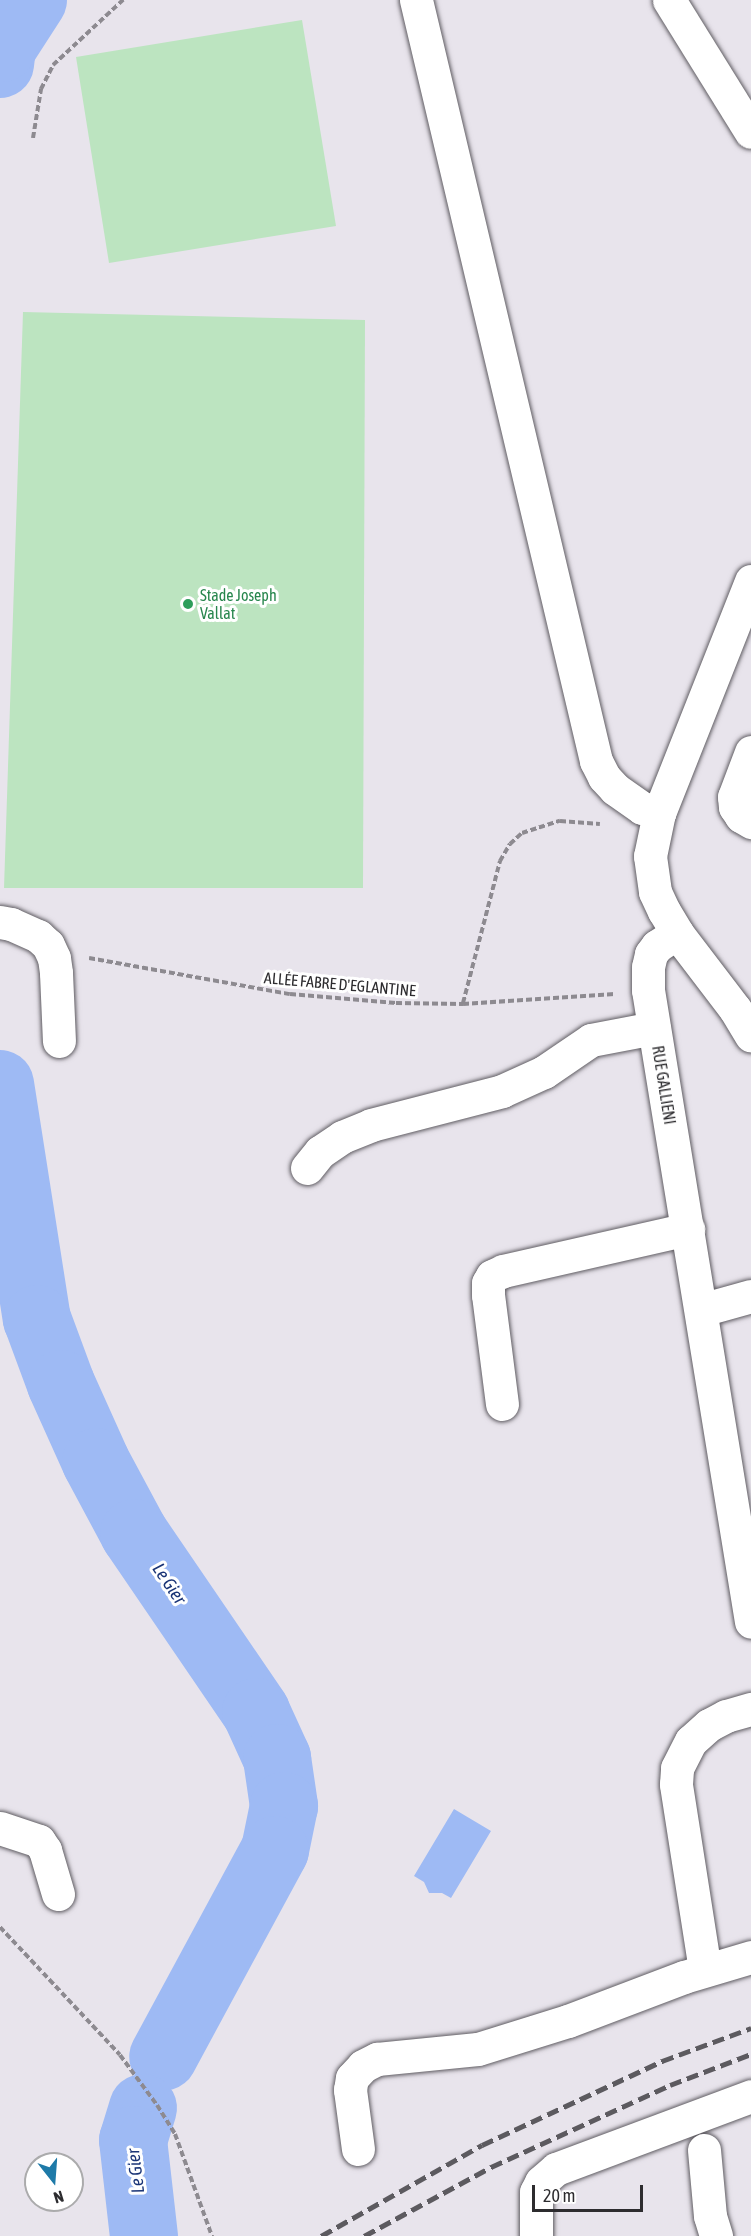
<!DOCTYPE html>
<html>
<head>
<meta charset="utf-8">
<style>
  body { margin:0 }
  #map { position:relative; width:751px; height:2236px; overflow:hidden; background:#e8e4ec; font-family:"Asap Condensed",sans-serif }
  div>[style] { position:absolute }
  .green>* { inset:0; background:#bce4c0 }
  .water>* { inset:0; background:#9ebaf4 }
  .river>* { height:68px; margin:-34px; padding:0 34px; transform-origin:34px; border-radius:34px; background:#9ebaf4 }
  .path>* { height:4px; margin-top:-2px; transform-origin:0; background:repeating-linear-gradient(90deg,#8d8a90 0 6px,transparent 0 9px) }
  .roads { filter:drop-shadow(0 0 2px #605d63) drop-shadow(0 0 2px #605d63) }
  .minor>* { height:33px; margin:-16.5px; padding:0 16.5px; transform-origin:16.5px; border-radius:16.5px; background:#fff }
  .major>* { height:33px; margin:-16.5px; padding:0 16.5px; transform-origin:16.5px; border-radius:16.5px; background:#fff }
  .rail>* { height:4.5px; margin-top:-2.25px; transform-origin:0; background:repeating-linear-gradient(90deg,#5c5a5f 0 12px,transparent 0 18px) }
  .dots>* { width:16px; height:16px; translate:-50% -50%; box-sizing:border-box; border:3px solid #fff; border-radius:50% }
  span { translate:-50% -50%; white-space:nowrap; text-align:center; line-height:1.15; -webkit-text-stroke:6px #fff; paint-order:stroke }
  .leisure-label { font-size:16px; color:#27864d }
  .left { translate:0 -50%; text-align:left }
  .street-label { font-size:16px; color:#2d2c2f }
  .water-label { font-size:18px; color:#1a3476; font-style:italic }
  .north { position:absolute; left:24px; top:2152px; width:60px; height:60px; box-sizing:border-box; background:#fff; border:2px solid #ababac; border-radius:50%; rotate:163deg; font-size:16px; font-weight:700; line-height:24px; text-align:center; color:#2d2c2f }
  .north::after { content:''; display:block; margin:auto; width:21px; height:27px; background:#1e7aa8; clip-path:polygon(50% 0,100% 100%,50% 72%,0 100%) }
  .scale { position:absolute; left:532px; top:2185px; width:111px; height:27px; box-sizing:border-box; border:3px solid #2d2c2f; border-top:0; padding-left:8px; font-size:18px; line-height:21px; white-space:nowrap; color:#2d2c2f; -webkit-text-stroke:4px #fff; paint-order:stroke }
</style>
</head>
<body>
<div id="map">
  <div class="green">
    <i style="clip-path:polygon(302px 20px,336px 226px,109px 263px,76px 57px)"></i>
    <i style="clip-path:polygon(23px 312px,365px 320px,363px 888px,4px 888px)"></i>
  </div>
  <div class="water">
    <i style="clip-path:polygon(454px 1809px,491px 1831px,451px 1898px,442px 1893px,429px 1893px,424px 1882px,414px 1876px)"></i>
  </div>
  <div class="river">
    <i style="left:0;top:64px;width:16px;rotate:-83deg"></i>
    <i style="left:2px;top:48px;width:57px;rotate:-57.1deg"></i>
    <i style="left:0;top:1084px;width:238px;rotate:81.1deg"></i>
    <i style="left:37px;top:1319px;width:69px;rotate:69.7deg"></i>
    <i style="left:61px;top:1384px;width:85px;rotate:65.8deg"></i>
    <i style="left:96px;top:1462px;width:81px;rotate:61.8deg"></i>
    <i style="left:134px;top:1533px;width:217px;rotate:55.7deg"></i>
    <i style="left:256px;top:1712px;width:51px;rotate:65.5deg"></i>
    <i style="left:277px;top:1758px;width:49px;rotate:81.7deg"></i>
    <i style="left:284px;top:1806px;width:45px;rotate:101.6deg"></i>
    <i style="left:275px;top:1850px;width:235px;rotate:118.4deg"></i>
    <i style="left:143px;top:2108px;width:34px;rotate:107deg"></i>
    <i style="left:133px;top:2140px;width:97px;rotate:83.5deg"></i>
  </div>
  <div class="path">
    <i style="left:33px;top:138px;width:50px;rotate:-80.7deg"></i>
    <i style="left:41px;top:89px;width:27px;rotate:-63deg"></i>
    <i style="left:53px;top:65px;width:96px;rotate:-42.9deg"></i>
    <i style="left:89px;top:958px;width:204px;rotate:10.2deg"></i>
    <i style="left:290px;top:994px;width:106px;rotate:4.9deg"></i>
    <i style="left:396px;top:1003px;width:67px;rotate:0.9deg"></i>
    <i style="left:463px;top:1004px;width:152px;rotate:-3.8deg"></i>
    <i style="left:463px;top:1003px;width:147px;rotate:-75.4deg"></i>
    <i style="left:500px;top:861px;width:20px;rotate:-60deg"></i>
    <i style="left:510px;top:844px;width:16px;rotate:-43deg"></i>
    <i style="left:522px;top:833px;width:40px;rotate:-18deg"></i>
    <i style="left:560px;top:821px;width:40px;rotate:4.3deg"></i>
    <i style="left:0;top:1927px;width:175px;rotate:46.8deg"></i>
    <i style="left:120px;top:2055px;width:62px;rotate:53.5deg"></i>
    <i style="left:157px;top:2105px;width:34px;rotate:58deg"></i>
    <i style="left:175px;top:2134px;width:109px;rotate:70.1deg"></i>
  </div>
  <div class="roads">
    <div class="minor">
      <i style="left:416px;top:0;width:782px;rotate:76.69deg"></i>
      <i style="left:596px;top:761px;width:18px;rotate:63deg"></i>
      <i style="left:604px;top:777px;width:16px;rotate:47deg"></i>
      <i style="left:615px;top:789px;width:33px;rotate:35deg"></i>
      <i style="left:642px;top:808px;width:18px;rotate:16deg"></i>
      <i style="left:751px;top:752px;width:48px;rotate:110.7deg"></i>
      <i style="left:734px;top:797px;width:10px;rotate:84deg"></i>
      <i style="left:735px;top:807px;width:11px;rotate:56deg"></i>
      <i style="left:741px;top:816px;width:12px;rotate:31deg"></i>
      <i style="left:0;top:922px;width:11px;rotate:10deg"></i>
      <i style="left:11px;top:924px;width:30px;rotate:24deg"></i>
      <i style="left:38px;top:936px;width:13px;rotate:42deg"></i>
      <i style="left:48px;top:945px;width:14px;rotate:65deg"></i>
      <i style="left:54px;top:958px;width:15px;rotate:82deg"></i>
      <i style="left:56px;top:973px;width:68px;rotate:87.5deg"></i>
      <i style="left:677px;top:933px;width:24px;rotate:147deg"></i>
      <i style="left:657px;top:946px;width:10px;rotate:127deg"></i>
      <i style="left:651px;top:954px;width:13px;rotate:103deg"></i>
      <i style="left:648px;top:967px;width:23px;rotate:90deg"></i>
      <i style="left:648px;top:990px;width:640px;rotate:80.74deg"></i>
      <i style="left:307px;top:1168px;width:21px;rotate:-51deg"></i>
      <i style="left:320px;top:1152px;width:27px;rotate:-34deg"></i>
      <i style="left:342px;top:1137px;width:31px;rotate:-22deg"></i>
      <i style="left:371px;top:1125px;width:135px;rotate:-14.5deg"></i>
      <i style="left:502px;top:1091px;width:46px;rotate:-24.3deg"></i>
      <i style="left:544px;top:1072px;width:57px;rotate:-34.2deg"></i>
      <i style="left:591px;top:1040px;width:64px;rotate:-10.8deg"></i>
      <i style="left:701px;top:1310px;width:52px;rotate:-15.6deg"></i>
      <i style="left:502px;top:1404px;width:110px;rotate:-97.3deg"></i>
      <i style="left:488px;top:1295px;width:12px;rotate:-90deg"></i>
      <i style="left:488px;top:1283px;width:8px;rotate:-60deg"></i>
      <i style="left:492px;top:1276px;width:12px;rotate:-24deg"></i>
      <i style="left:503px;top:1271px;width:190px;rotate:-12.8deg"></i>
      <i style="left:0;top:1828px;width:41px;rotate:18.4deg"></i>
      <i style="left:39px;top:1841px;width:11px;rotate:56deg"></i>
      <i style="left:45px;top:1850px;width:46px;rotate:73.5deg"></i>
      <i style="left:705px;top:1970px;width:188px;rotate:-98.9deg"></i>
      <i style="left:676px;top:1784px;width:16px;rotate:-86deg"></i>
      <i style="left:677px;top:1768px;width:30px;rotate:-63deg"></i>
      <i style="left:691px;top:1741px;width:24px;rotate:-42deg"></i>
      <i style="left:709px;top:1725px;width:19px;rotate:-28deg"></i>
      <i style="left:726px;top:1716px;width:26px;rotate:-16deg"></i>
      <i style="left:358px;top:2149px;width:60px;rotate:-97.7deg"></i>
      <i style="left:350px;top:2090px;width:12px;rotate:-81deg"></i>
      <i style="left:352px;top:2078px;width:16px;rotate:-47deg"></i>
      <i style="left:363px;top:2066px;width:16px;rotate:-27deg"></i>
      <i style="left:377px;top:2059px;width:101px;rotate:-5.7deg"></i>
      <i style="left:478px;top:2049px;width:94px;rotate:-17.3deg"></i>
      <i style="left:568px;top:2021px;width:124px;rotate:-20.8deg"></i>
      <i style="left:684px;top:1977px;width:70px;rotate:-16.6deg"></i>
      <i style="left:704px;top:2150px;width:66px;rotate:84.8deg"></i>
      <i style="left:710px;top:2216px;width:21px;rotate:73deg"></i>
      <i style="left:536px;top:2236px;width:44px;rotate:-90deg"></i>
      <i style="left:536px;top:2192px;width:11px;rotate:-63deg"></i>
      <i style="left:541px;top:2182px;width:20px;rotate:-41deg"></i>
      <i style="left:556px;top:2169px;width:208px;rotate:-20.5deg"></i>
    </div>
    <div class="major">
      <i style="left:669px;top:0;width:155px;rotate:58.2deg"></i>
      <i style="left:751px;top:581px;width:250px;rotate:111.6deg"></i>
      <i style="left:659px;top:813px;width:44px;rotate:101.8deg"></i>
      <i style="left:650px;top:856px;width:36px;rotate:82deg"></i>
      <i style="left:655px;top:892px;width:21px;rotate:65deg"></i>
      <i style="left:664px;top:911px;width:26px;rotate:59deg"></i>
      <i style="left:677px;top:933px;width:96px;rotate:52.7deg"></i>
      <i style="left:735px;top:1009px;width:31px;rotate:59deg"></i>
    </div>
  </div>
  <div class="rail">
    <i style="left:321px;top:2236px;width:185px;rotate:-29.5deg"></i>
    <i style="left:482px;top:2145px;width:199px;rotate:-25deg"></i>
    <i style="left:662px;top:2061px;width:95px;rotate:-20.3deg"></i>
    <i style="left:364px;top:2236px;width:145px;rotate:-28.5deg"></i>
    <i style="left:491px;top:2167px;width:197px;rotate:-24.6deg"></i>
    <i style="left:670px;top:2085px;width:87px;rotate:-20.9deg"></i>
  </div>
  <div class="dots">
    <i style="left:188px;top:604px;background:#2e9e5b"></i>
  </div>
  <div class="leisure-label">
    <span class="left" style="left:200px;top:604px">Stade Joseph<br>Vallat</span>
  </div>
  <div class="street-label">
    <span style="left:340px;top:984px;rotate:5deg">ALLÉE FABRE D'EGLANTINE</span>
    <span style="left:664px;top:1085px;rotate:81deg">RUE GALLIENI</span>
  </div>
  <div class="water-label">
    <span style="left:169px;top:1584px;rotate:56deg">Le Gier</span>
    <span style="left:136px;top:2171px;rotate:-97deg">Le Gier</span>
  </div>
  <div class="north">N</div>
  <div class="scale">20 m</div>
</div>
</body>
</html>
